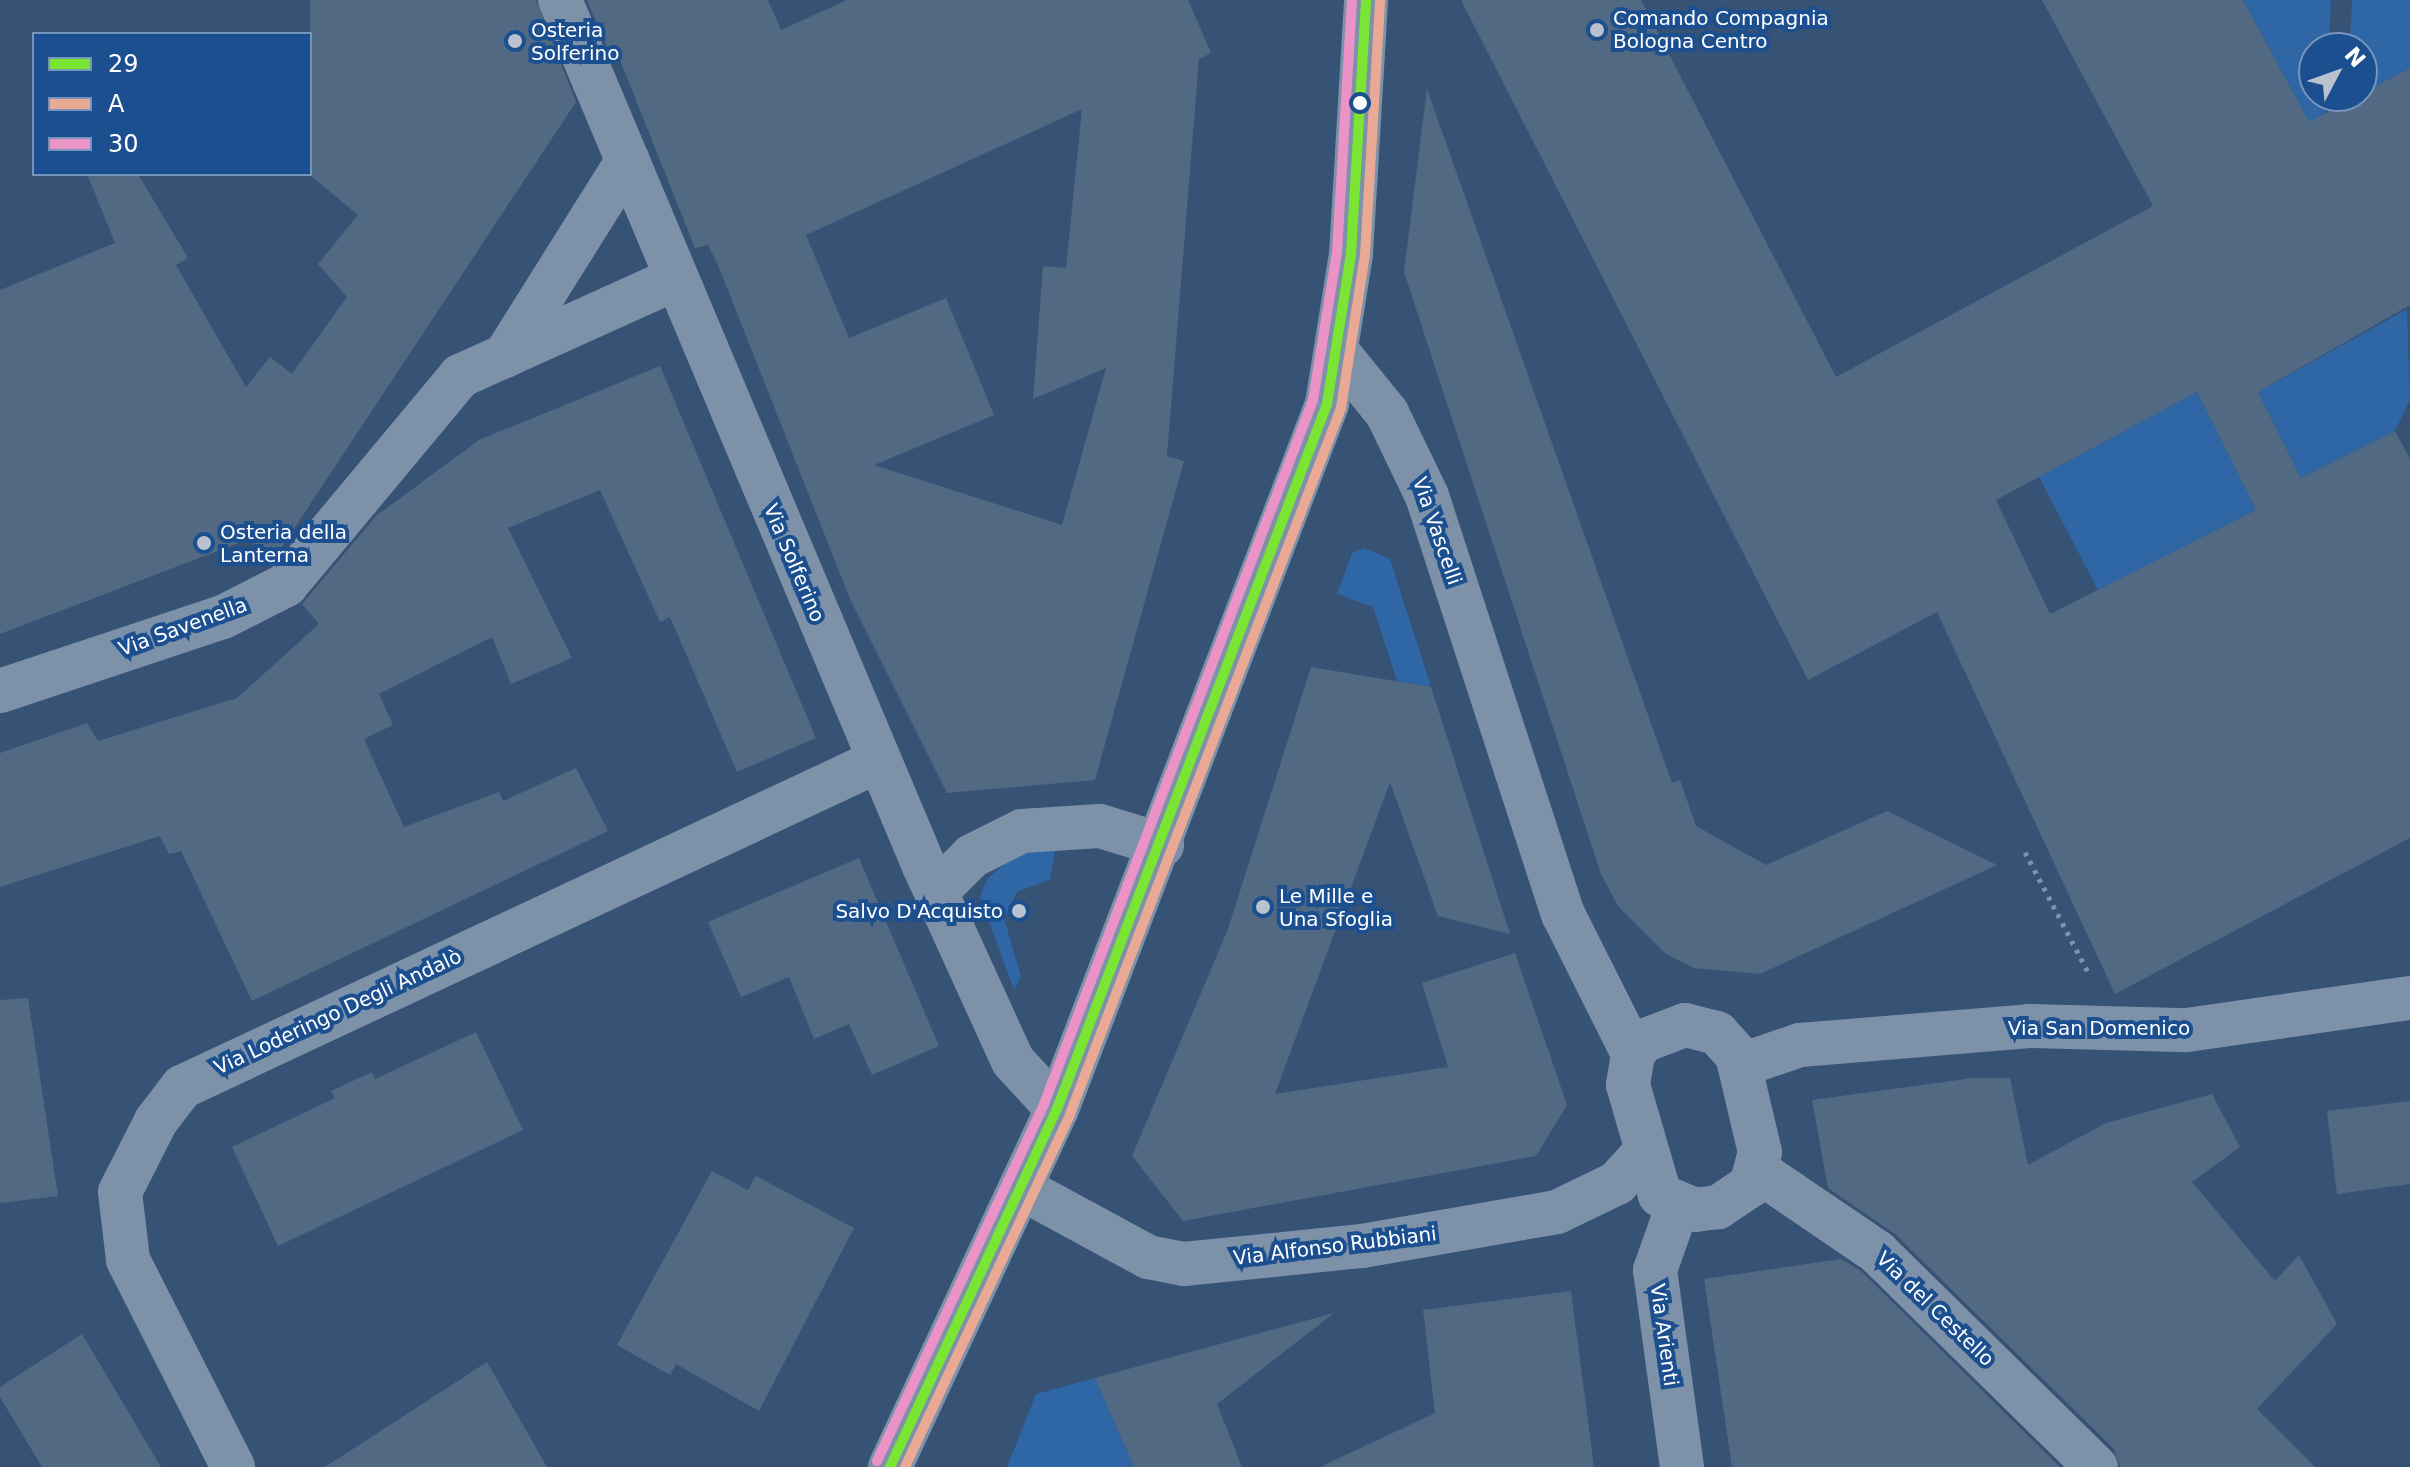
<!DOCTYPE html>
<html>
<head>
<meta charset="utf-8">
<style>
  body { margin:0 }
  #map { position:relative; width:2410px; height:1467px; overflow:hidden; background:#365274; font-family:"DejaVu Sans",sans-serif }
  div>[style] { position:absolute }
  .green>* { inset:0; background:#2f66a5 }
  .building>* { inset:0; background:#526984 }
  .path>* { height:5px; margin-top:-2.5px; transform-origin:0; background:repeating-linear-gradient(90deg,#7d92a8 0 4px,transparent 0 10px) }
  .minor>* { height:44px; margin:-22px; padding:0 22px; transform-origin:22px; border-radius:22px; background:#7d92a8 }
  .tertiary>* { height:44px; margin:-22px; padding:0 22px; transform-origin:22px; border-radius:22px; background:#7d92a8 }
  .bus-1>* { height:10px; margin:-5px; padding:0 5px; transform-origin:5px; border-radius:5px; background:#7be533 }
  .bus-2>* { height:10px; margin:-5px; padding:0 5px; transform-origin:5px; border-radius:5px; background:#e9a995 }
  .bus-3>* { height:10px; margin:-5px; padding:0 5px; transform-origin:5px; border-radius:5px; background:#eb93c7 }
  .dots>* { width:22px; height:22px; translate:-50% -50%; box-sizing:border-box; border:4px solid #1b4f8f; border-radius:50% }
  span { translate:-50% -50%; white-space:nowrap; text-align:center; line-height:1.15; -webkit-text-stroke:8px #1b4f8f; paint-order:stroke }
  .poi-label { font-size:20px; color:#fff }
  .left { translate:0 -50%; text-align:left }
  .right { translate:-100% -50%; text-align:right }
  .street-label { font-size:20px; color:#fff }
  .legend { position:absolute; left:32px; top:32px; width:280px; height:144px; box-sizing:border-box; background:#1b4f8f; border:2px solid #7695bc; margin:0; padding:10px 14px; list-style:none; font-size:24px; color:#fff }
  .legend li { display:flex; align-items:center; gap:16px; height:40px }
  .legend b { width:40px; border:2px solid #7695bc }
  .north { position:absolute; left:2298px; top:32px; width:80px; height:80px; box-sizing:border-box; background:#1b4f8f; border:2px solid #7695bc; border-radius:50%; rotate:49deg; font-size:22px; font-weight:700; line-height:32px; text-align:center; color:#fff }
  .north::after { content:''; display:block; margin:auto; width:28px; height:36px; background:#b9c2ce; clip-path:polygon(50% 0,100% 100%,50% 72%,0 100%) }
</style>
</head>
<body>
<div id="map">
  <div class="green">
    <i style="clip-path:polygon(2243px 0,2331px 0,2329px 48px,2314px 48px,2314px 96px,2326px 96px,2325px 113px,2309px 123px)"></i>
    <i style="clip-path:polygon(2352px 0,2410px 0,2410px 68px,2362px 94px,2362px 48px,2350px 48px)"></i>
    <i style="clip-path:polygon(2407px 309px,2410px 400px,2395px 431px,2301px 478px,2258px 392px)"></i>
    <i style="clip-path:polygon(2197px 392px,2256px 510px,2098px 590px,2039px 477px)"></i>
    <i style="clip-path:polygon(1364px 548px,1390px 559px,1431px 687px,1397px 681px,1373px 607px,1337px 594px,1352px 553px)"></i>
    <i style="clip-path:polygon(1056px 844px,1050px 880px,1018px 891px,1004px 918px,1021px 977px,1014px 990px,980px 897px,987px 879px,1014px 856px)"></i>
    <i style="clip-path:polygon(1095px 1378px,1134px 1467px,1007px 1467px,1036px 1394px)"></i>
  </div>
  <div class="building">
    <i style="clip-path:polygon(310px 0,536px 0,576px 102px,270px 565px,249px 539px,0 634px,0 290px,115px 243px,87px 174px,138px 174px,188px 258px,176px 265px,246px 387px,270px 357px,292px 374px,347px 297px,318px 264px,358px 215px,310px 175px)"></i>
    <i style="clip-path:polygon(evenodd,587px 0,768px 0,781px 30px,847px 0,1188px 0,1211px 53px,1199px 59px,1167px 456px,1184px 461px,1095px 780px,947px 793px,850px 599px,718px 265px,708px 245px,695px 248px,614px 45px,609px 52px,587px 0,1082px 109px,1066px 268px,1043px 266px,1033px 399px,1106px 368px,1062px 525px,874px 465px,994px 415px,946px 298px,849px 338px,806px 235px,1082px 109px)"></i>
    <i style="clip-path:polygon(evenodd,1461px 0,1641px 0,1836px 377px,2153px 206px,2042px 0,2243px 0,2309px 122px,2410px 68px,2410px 305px,2258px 392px,2301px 478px,2395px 431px,2410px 459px,2410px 838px,2115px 994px,1937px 612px,1808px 680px,1461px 0,2197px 392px,2256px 510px,2050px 614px,1996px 500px,2197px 392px)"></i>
    <i style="clip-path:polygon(1427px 89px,1672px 783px,1680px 780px,1696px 826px,1766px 865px,1887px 811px,1997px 865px,1760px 974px,1694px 968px,1666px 954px,1618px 906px,1601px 874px,1404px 272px)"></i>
    <i style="clip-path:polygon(660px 366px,816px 738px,737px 772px,670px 617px,660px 622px,600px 490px,508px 528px,572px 658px,511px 684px,492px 637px,379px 694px,393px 725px,364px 739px,404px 827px,499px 792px,503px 801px,576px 768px,608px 831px,252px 1001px,181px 851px,169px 854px,160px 836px,0 887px,0 753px,87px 723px,98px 741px,237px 698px,319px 624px,302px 604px,376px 516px,479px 440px)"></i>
    <i style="clip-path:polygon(1311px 667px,1431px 687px,1510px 934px,1438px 916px,1390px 782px,1275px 1094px,1448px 1067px,1422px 983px,1515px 953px,1567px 1105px,1536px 1156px,1183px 1221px,1132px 1156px,1228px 929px)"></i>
    <i style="clip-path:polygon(859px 858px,939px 1046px,872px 1075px,849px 1024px,814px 1039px,789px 977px,741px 997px,708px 922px)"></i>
    <i style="clip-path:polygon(28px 998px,58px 1196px,0 1203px,0 1000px)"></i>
    <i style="clip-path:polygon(476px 1032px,523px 1130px,278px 1246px,232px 1147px,335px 1098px,331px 1091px,372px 1072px,375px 1079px)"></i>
    <i style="clip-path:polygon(1973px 1078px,2010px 1078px,2028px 1165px,2106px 1123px,2212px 1094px,2240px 1147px,2192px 1182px,2275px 1281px,2299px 1255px,2337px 1324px,2257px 1409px,2315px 1467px,2120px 1467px,2114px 1449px,1895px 1234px,1828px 1188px,1812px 1100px)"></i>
    <i style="clip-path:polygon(2410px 1101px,2410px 1184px,2337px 1194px,2327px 1111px)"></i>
    <i style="clip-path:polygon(712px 1171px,748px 1190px,756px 1176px,854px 1228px,759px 1411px,676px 1364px,670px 1375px,617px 1345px)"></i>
    <i style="clip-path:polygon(1841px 1259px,1861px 1271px,2060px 1467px,1732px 1467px,1704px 1279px)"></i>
    <i style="clip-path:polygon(1571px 1291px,1594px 1467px,1320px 1467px,1435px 1413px,1423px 1310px)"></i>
    <i style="clip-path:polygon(1334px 1313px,1217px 1404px,1242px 1467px,1134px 1467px,1095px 1378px)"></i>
    <i style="clip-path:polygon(82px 1334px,161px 1467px,42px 1467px,0 1397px,0 1387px)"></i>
    <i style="clip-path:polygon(487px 1362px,547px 1467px,325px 1467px)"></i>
  </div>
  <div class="path">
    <i style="left:2025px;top:852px;width:138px;rotate:62.3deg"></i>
  </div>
  <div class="minor">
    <i style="left:560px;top:0;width:939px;rotate:67.2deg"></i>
    <i style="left:924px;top:866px;width:214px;rotate:65.5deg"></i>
    <i style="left:1013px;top:1061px;width:65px;rotate:47.5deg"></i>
    <i style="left:1340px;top:355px;width:75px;rotate:51deg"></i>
    <i style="left:1387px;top:413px;width:92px;rotate:64.3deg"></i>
    <i style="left:1427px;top:496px;width:440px;rotate:72deg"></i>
    <i style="left:1563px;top:914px;width:157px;rotate:63.4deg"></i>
    <i style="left:505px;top:356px;width:231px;rotate:-57.9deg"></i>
    <i style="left:0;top:691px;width:235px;rotate:-18.4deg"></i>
    <i style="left:223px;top:617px;width:71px;rotate:-26.9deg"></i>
    <i style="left:286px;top:585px;width:272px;rotate:-50.2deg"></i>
    <i style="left:460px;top:376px;width:236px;rotate:-24.3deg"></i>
    <i style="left:936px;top:892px;width:51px;rotate:-45deg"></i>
    <i style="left:972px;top:856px;width:56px;rotate:-26.6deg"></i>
    <i style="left:1022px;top:831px;width:78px;rotate:-3.7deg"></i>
    <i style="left:1100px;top:826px;width:65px;rotate:17deg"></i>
    <i style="left:1685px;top:1025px;width:33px;rotate:14deg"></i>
    <i style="left:1717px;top:1033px;width:30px;rotate:48deg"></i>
    <i style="left:1737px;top:1055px;width:100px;rotate:76.7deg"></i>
    <i style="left:1760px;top:1152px;width:34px;rotate:105deg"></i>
    <i style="left:1751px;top:1185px;width:40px;rotate:146deg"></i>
    <i style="left:1718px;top:1207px;width:23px;rotate:173deg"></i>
    <i style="left:1695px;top:1210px;width:38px;rotate:-157deg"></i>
    <i style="left:1660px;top:1195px;width:115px;rotate:-106.2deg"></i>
    <i style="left:1628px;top:1085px;width:31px;rotate:-81deg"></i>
    <i style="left:1633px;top:1054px;width:16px;rotate:-52deg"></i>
    <i style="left:1643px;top:1041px;width:45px;rotate:-20.9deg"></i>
    <i style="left:1741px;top:1065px;width:62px;rotate:-18.7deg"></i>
    <i style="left:1800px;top:1045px;width:230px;rotate:-4.7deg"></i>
    <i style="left:2029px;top:1026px;width:158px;rotate:1.5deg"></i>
    <i style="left:2187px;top:1030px;width:225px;rotate:-8.2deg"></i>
    <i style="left:1758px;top:1171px;width:144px;rotate:34.2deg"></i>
    <i style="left:1877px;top:1252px;width:307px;rotate:44.5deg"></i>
    <i style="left:1021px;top:1188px;width:145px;rotate:28.5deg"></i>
    <i style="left:1148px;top:1257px;width:37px;rotate:11deg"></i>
    <i style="left:1184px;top:1264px;width:179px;rotate:-5.8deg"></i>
    <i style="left:1362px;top:1246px;width:198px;rotate:-9.9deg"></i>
    <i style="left:1557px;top:1212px;width:67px;rotate:-25.8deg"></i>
    <i style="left:1617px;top:1183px;width:42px;rotate:-47.9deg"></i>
    <i style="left:1677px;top:1208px;width:66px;rotate:109.5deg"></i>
    <i style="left:1655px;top:1270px;width:199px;rotate:82.2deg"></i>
    <i style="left:233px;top:1467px;width:232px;rotate:-116.9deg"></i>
    <i style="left:128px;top:1260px;width:68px;rotate:-96.7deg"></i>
    <i style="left:120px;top:1192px;width:80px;rotate:-63.1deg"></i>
    <i style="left:156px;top:1121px;width:43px;rotate:-52.6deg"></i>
    <i style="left:182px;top:1087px;width:769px;rotate:-25.1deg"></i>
  </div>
  <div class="tertiary">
    <i style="left:890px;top:1467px;width:395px;rotate:-65deg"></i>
    <i style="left:1057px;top:1109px;width:755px;rotate:-69.04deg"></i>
    <i style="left:1327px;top:404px;width:152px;rotate:-80.9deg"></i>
    <i style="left:1351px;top:254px;width:254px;rotate:-86.6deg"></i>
  </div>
  <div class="bus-1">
    <i style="left:890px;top:1467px;width:395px;rotate:-65deg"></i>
    <i style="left:1057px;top:1109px;width:755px;rotate:-69.04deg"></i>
    <i style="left:1327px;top:404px;width:152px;rotate:-80.9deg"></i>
    <i style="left:1351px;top:254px;width:254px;rotate:-86.6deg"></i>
  </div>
  <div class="bus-2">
    <i style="left:905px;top:1467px;width:390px;rotate:-64.9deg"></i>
    <i style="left:1070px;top:1114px;width:756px;rotate:-69deg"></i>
    <i style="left:1341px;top:408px;width:155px;rotate:-81.1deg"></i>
    <i style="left:1365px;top:255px;width:254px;rotate:-86.6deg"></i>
  </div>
  <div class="bus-3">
    <i style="left:877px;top:1461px;width:394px;rotate:-64.9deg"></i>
    <i style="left:1044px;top:1104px;width:754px;rotate:-69.09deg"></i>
    <i style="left:1313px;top:400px;width:150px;rotate:-80.8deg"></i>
    <i style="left:1337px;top:252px;width:252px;rotate:-86.6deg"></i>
  </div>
  <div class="dots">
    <i style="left:1597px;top:30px;background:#b9c2ce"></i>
    <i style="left:515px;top:41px;background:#b9c2ce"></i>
    <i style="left:1360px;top:103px;background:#fff"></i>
    <i style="left:204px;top:543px;background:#b9c2ce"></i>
    <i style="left:1263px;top:907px;background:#b9c2ce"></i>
    <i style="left:1019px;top:911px;background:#b9c2ce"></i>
  </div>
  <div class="poi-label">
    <span class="left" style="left:1613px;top:30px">Comando Compagnia<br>Bologna Centro</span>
    <span class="left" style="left:531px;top:42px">Osteria<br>Solferino</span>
    <span class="left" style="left:220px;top:544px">Osteria della<br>Lanterna</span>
    <span class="left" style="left:1279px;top:908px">Le Mille e<br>Una Sfoglia</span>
    <span class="right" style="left:1003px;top:911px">Salvo D'Acquisto</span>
  </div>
  <div class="street-label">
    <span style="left:1437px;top:531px;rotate:71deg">Via Vascelli</span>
    <span style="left:794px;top:563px;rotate:67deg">Via Solferino</span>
    <span style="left:183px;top:627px;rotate:-20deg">Via Savenella</span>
    <span style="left:338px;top:1012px;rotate:-25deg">Via Loderingo Degli Andalò</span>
    <span style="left:2099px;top:1028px">Via San Domenico</span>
    <span style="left:1335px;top:1246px;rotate:-7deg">Via Alfonso Rubbiani</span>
    <span style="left:1935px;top:1309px;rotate:44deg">Via del Cestello</span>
    <span style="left:1664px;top:1335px;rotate:82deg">Via Arienti</span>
  </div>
  <ul class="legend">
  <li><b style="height:10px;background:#7be533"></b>29</li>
  <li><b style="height:10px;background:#e9a995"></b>A</li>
  <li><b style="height:10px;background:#eb93c7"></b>30</li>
  </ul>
  <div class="north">N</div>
</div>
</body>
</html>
